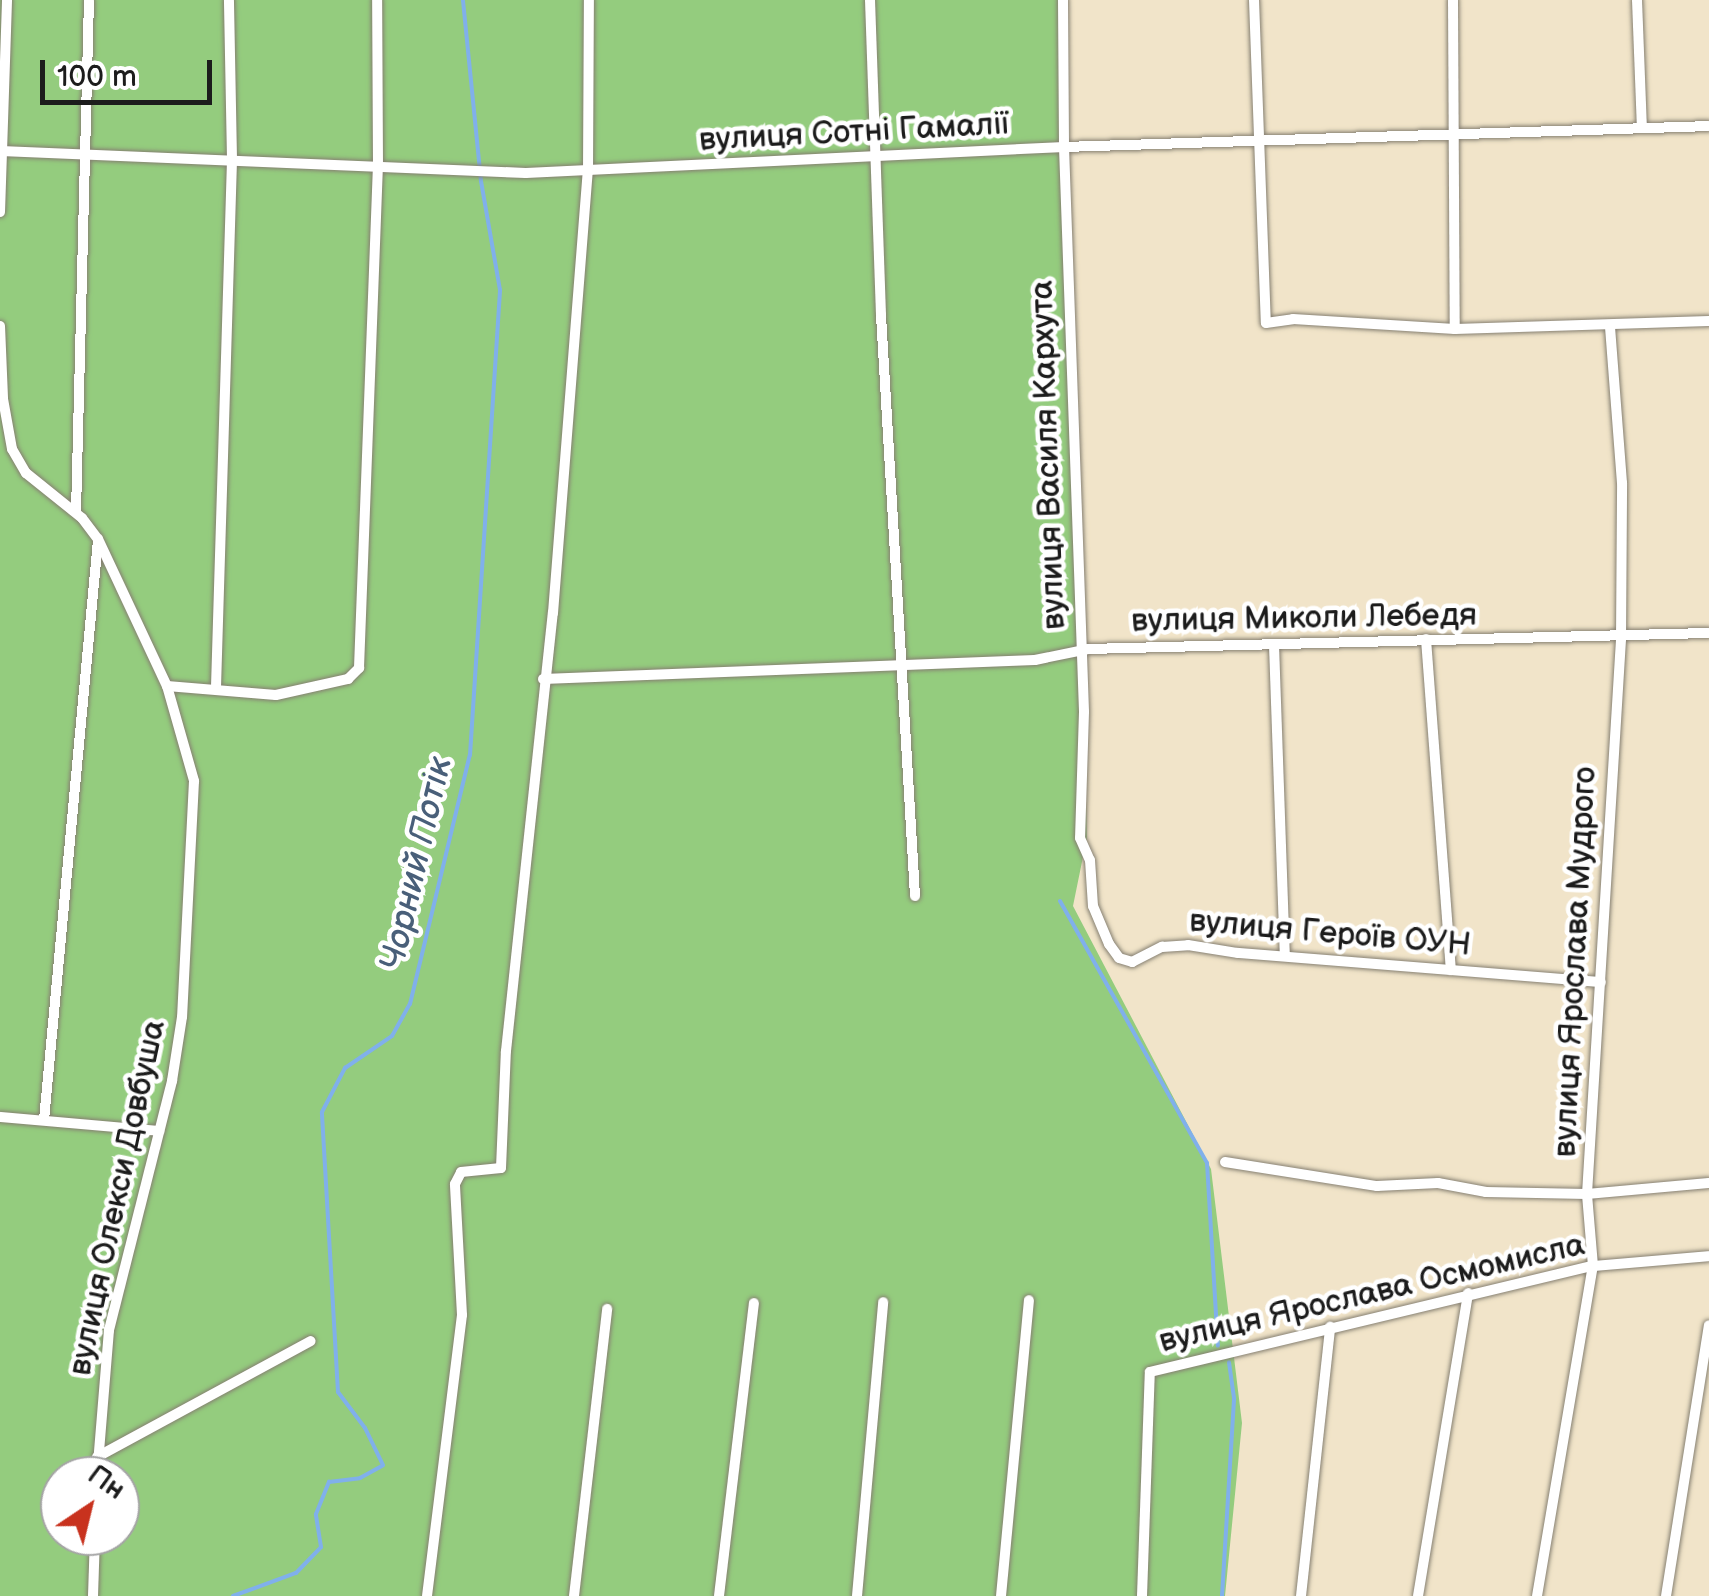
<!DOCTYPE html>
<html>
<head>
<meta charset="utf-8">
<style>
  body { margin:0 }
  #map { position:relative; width:1709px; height:1596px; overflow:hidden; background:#f1e4c9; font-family:"Balsamiq Sans",sans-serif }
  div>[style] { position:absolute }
  .green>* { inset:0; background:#94cc7e }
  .stream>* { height:4px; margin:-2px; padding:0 2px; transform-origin:2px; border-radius:2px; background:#80b0eb }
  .roads { filter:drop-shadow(0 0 2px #868072) drop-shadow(0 0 2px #868072) }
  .minor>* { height:10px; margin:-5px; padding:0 5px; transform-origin:5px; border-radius:5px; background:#fff }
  span { translate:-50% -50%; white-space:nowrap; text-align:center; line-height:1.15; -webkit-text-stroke:9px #fff; paint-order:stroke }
  .street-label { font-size:32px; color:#1c1c1c }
  .water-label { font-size:35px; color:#495f79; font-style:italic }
  .north { position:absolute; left:40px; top:1456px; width:100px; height:100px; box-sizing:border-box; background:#fff; border:2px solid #a4a4a4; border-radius:50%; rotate:35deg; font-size:28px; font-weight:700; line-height:40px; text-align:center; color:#1c1c1c }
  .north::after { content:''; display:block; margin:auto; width:35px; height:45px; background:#c8321e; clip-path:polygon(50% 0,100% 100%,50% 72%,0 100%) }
  .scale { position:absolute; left:40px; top:60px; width:172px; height:45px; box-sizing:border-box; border:5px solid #1c1c1c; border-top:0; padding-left:12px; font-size:30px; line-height:35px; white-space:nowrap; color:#1c1c1c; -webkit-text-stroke:8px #fff; paint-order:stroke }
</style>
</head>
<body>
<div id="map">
  <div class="green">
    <i style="clip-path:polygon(evenodd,0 0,1064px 0,1087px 837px,1073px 906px,1211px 1169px,1242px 1423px,1225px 1596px,0 1596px,0 0,60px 1476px,120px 1476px,120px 1536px,60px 1536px,60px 1476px)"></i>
  </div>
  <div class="stream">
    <i style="left:1060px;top:901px;width:300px;rotate:60.7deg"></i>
    <i style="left:1207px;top:1163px;width:183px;rotate:86.6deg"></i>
    <i style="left:233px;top:1596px;width:67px;rotate:-20.1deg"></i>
    <i style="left:296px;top:1573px;width:36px;rotate:-46deg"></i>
    <i style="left:321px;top:1547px;width:33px;rotate:-99deg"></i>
    <i style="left:316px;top:1514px;width:35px;rotate:-68deg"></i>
    <i style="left:329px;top:1482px;width:31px;rotate:-7deg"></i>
    <i style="left:360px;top:1478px;width:26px;rotate:-29deg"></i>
    <i style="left:383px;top:1465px;width:41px;rotate:-115.9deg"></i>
    <i style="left:365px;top:1428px;width:45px;rotate:-126.9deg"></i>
    <i style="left:338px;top:1392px;width:280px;rotate:-93.3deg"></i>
    <i style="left:322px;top:1112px;width:50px;rotate:-62.4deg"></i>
    <i style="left:345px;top:1068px;width:57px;rotate:-34.2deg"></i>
    <i style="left:392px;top:1036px;width:37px;rotate:-61deg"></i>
    <i style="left:410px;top:1004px;width:256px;rotate:-76.5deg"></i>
    <i style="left:470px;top:755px;width:466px;rotate:-86.3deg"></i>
    <i style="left:500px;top:290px;width:111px;rotate:-99.9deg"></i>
    <i style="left:481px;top:181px;width:182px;rotate:-95.7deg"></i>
    <i style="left:1222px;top:1596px;width:198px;rotate:-86.5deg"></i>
    <i style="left:1234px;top:1398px;width:36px;rotate:-98deg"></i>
  </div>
  <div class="roads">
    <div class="minor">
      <i style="left:870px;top:0;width:315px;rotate:88deg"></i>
      <i style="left:881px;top:315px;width:582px;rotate:86.65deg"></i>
      <i style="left:1063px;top:0;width:147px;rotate:89.6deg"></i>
      <i style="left:1064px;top:147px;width:565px;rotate:87.97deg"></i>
      <i style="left:1084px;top:712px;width:126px;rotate:91.8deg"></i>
      <i style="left:1080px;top:838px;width:24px;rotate:66deg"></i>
      <i style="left:1090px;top:860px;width:46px;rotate:86.3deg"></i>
      <i style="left:1093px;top:906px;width:41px;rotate:67.2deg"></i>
      <i style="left:1109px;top:944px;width:17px;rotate:54deg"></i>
      <i style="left:1119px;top:958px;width:14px;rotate:17deg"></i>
      <i style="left:1132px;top:962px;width:34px;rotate:-27deg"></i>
      <i style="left:1162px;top:947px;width:26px;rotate:-4deg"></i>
      <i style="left:1188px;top:945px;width:51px;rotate:9.1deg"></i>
      <i style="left:1238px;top:953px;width:364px;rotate:4.6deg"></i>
      <i style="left:1254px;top:0;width:323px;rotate:87.9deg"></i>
      <i style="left:1266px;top:323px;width:27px;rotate:-8deg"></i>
      <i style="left:1293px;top:319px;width:162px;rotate:3.5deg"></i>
      <i style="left:1455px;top:329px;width:254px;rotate:-1.8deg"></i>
      <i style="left:1453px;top:0;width:329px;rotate:89.7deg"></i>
      <i style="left:1637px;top:0;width:128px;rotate:87.8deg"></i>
      <i style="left:1px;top:151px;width:525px;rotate:2.4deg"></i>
      <i style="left:526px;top:173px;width:539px;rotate:-2.77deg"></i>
      <i style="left:1064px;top:147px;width:645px;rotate:-1.86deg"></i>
      <i style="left:0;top:212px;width:212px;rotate:-88.1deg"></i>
      <i style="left:0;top:326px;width:73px;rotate:87.6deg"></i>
      <i style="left:3px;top:399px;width:51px;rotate:79.8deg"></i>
      <i style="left:12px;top:449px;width:28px;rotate:60deg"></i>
      <i style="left:26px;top:473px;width:72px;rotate:38.8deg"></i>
      <i style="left:82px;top:518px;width:26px;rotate:53deg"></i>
      <i style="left:98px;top:539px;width:162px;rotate:64.9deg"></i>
      <i style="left:167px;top:686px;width:99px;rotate:74.1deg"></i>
      <i style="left:194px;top:781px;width:236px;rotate:92.9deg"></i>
      <i style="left:182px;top:1017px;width:65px;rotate:98.9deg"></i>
      <i style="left:172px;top:1081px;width:257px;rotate:104.2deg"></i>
      <i style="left:109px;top:1330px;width:146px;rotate:94.7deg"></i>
      <i style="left:76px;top:512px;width:512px;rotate:-88.55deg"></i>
      <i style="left:1426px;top:639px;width:332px;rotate:85.7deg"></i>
      <i style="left:1274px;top:645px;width:310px;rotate:88deg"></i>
      <i style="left:543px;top:679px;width:492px;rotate:-2.2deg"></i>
      <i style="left:1035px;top:660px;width:54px;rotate:-11.7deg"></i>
      <i style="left:1088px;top:649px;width:621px;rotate:-1.48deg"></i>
      <i style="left:167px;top:686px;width:109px;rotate:4.7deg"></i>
      <i style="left:276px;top:695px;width:74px;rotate:-12.5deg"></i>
      <i style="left:348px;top:679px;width:16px;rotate:-45deg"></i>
      <i style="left:359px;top:668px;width:503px;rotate:-87.84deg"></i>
      <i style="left:378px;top:165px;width:165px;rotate:-90.3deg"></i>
      <i style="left:216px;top:687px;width:528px;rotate:-88.26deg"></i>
      <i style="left:232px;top:159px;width:159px;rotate:-91.1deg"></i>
      <i style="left:0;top:1117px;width:160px;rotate:5deg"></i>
      <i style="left:44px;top:1120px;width:583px;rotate:-84.68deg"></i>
      <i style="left:1225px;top:1162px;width:154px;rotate:9deg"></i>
      <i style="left:1377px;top:1186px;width:61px;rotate:-2.8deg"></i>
      <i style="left:1438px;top:1183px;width:49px;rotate:10.6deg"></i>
      <i style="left:1486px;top:1192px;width:101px;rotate:1.1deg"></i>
      <i style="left:1587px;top:1194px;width:122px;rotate:-5.2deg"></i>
      <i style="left:97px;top:1457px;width:243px;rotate:-28.5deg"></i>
      <i style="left:93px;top:1596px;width:60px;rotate:-88.1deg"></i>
      <i style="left:427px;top:1596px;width:283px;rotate:-82.9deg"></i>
      <i style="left:462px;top:1315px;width:131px;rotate:-93.1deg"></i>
      <i style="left:455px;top:1184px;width:13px;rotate:-63deg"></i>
      <i style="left:461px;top:1172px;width:40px;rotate:-5.7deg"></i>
      <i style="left:501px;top:1168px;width:117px;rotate:-87.6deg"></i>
      <i style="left:506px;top:1051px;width:441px;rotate:-83.9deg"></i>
      <i style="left:553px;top:613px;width:442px;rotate:-85.5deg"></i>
      <i style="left:588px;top:172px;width:172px;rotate:-89.7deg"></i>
      <i style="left:574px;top:1596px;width:289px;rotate:-83.4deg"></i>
      <i style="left:719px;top:1596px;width:295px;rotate:-83.2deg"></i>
      <i style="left:857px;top:1596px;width:295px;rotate:-84.9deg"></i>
      <i style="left:1001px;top:1596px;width:297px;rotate:-84.6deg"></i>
      <i style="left:1142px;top:1596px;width:224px;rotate:-88deg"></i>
      <i style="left:1150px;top:1372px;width:456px;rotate:-13.5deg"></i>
      <i style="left:1593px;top:1266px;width:116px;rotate:-4.9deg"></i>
      <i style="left:1301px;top:1596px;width:271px;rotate:-83.8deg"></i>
      <i style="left:1418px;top:1596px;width:307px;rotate:-80.6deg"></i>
      <i style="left:1537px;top:1596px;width:335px;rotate:-80.4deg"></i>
      <i style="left:1593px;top:1266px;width:72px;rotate:-94.8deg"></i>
      <i style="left:1587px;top:1194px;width:556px;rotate:-86.49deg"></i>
      <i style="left:1621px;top:639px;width:156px;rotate:-89.6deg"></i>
      <i style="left:1622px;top:483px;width:157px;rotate:-94.4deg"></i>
      <i style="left:1666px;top:1596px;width:274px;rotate:-81deg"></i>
    </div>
  </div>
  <div class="street-label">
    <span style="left:854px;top:133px;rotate:-3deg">вулиця Сотні Гамалії</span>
    <span style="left:1049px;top:455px;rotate:-92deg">вулиця Василя Кархута</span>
    <span style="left:1304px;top:619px;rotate:-1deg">вулиця Миколи Лебедя</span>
    <span style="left:1330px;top:934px;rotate:5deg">вулиця Героїв ОУН</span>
    <span style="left:1576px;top:962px;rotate:-87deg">вулиця Ярослава Мудрого</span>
    <span style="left:118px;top:1198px;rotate:-78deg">вулиця Олекси Довбуша</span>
    <span style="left:1372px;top:1294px;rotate:-13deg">вулиця Ярослава Осмомисла</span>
  </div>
  <div class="water-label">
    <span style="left:417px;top:864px;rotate:-77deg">Чорний Потік</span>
  </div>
  <div class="north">Пн</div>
  <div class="scale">100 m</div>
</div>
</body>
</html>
